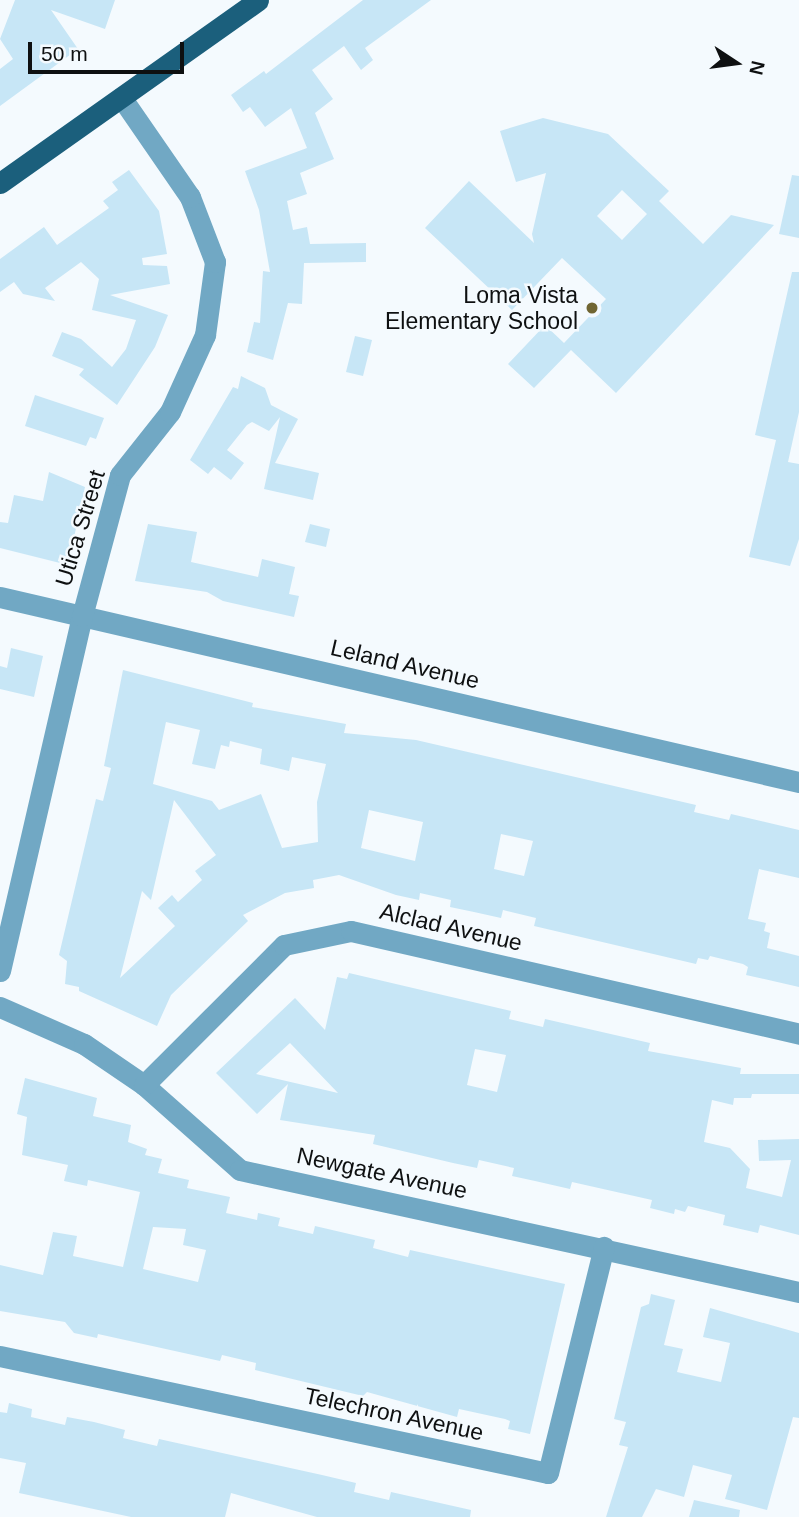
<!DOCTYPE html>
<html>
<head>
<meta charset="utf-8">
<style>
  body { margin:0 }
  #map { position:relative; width:799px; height:1517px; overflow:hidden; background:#f4fafe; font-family:Helvetica,sans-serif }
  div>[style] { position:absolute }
  .building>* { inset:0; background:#c7e6f6 }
  .minor>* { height:21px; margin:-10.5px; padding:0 10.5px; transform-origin:10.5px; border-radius:10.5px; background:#71a8c4 }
  .major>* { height:21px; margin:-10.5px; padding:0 10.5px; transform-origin:10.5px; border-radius:10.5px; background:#1b5f7c }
  .dots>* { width:19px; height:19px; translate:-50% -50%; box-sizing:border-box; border:4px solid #f4fafe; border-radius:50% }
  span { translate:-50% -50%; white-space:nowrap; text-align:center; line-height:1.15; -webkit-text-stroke:5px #f4fafe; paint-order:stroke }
  .poi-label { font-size:23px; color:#0e1011 }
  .right { translate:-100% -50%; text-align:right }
  .street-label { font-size:23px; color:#0e1011 }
  .north { position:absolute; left:701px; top:28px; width:70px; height:70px; -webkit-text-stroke:5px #f4fafe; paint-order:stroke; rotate:103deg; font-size:19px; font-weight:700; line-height:28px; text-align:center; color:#0e1011 }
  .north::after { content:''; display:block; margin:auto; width:24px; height:32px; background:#0e1011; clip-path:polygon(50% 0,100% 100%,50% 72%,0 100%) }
  .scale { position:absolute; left:28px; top:42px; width:156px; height:32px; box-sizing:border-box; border:4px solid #0e1011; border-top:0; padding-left:9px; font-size:21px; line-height:24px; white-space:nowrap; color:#0e1011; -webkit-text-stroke:5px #f4fafe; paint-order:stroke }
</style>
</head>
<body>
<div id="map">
  <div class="building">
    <i style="clip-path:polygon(15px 0,115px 0,105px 29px,51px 10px,78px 49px,0 106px,0 69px,13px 59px,0 39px)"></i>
    <i style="clip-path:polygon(363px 0,431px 0,365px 48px,373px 60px,361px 70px,344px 46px,312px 70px,333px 99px,315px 113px,334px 159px,300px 173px,307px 194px,287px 201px,293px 230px,307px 227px,310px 244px,366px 243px,366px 262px,304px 263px,302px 304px,288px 303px,273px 360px,247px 352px,254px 322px,260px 323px,263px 271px,270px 272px,259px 210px,245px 171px,307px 148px,291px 108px,265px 127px,250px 107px,243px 112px,231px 95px,264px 71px,266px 74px)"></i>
    <i style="clip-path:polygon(evenodd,543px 118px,608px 134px,669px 191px,659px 201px,703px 244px,731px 215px,774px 225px,616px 393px,571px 350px,534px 388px,508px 364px,545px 325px,564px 343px,606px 299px,562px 258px,512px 310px,425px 228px,469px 181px,534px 243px,532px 234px,546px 173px,516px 182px,500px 131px,543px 118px,622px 190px,647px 214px,622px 240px,597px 216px,622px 190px)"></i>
    <i style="clip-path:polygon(129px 170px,159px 211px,167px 254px,142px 258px,143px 265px,167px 266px,170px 284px,110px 295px,168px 315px,155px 347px,117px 405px,79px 375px,84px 369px,52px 356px,62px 332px,81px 339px,112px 367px,126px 349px,136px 320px,92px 310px,99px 279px,81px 262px,45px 288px,55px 301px,23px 294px,14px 282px,0 292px,0 259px,44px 227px,57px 245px,109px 208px,103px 201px,118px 190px,112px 182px)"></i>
    <i style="clip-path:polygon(792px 175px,799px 176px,799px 238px,779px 234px)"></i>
    <i style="clip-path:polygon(792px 272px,799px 272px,799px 412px,788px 462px,799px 464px,799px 539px,790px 566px,749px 557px,776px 440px,755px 435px)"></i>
    <i style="clip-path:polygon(355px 336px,372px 340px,363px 376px,346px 372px)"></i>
    <i style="clip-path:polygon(241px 376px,265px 388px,271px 405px,298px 419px,275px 463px,319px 473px,313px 500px,264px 489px,280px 417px,269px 431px,252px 422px,247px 425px,227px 450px,244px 463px,231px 480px,214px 467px,208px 474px,190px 460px,233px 387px,238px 389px)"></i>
    <i style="clip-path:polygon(35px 395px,104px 418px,96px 439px,90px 437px,86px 446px,25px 426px)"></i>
    <i style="clip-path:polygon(49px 472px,85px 487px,68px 565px,0 548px,0 522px,8px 523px,14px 495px,43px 501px)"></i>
    <i style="clip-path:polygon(148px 524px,197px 532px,191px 562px,258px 577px,262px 559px,295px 567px,289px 594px,299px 596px,294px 617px,223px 601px,207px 592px,135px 581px)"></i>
    <i style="clip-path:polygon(310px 524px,330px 529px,326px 547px,305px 542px)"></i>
    <i style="clip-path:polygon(11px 648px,43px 656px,34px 697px,0 689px,0 666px,7px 668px)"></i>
    <i style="clip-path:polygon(evenodd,123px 670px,253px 703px,252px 707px,346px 724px,344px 733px,416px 740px,696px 805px,694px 812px,729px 820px,731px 814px,799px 830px,799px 878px,759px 869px,748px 919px,766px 923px,764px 931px,770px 933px,767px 948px,799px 956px,799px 987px,746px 975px,748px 967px,743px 964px,710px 956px,708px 960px,698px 958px,696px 964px,534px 926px,536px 918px,503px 910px,501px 918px,474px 912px,450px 907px,451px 900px,420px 893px,419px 900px,396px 895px,339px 875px,313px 880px,314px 888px,285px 893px,243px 915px,248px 921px,171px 995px,157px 1026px,79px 991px,79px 987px,65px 984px,67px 961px,59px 955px,96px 799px,103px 801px,111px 768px,104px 766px,123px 670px,166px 722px,200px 730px,192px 764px,215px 769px,221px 745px,229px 747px,230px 741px,262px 749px,260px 764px,289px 771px,292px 757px,326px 764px,317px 802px,318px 842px,282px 848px,261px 794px,219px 810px,212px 801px,153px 784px,166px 722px,123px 670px,174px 800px,216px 855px,195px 871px,202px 880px,178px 902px,172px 895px,158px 908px,175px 926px,120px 978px,142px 891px,151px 900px,174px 800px,123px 670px,369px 810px,423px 822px,415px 861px,361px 848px,369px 810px,123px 670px,501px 834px,533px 841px,524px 876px,494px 869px,501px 834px)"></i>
    <i style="clip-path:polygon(evenodd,349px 973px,511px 1011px,509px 1019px,543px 1027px,545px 1019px,650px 1043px,648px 1051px,741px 1068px,740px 1074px,799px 1074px,799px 1094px,752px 1094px,751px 1098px,734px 1098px,733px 1105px,712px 1100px,704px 1142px,730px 1148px,750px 1169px,746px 1188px,782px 1197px,791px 1160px,759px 1161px,758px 1140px,799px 1139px,799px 1235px,760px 1225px,758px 1233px,723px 1225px,725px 1215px,688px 1206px,685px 1212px,675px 1209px,674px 1214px,650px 1208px,652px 1200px,572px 1182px,570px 1189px,535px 1181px,512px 1176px,514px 1168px,479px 1160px,477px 1168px,453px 1163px,373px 1144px,375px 1135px,280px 1120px,288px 1084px,257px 1114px,216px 1073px,295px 998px,325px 1030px,337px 977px,347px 979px,349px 973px,290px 1043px,338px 1093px,256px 1074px,290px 1043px,349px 973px,475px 1049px,506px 1055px,497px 1092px,467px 1085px,475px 1049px)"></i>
    <i style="clip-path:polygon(evenodd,25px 1078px,97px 1098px,93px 1116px,131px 1125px,128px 1142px,147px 1149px,145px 1155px,162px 1159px,158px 1173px,189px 1180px,187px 1188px,230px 1197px,226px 1213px,257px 1220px,258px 1213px,280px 1218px,278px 1226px,313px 1234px,315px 1226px,375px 1240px,373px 1248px,408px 1257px,410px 1250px,565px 1284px,530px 1434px,508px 1429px,510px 1421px,505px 1419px,459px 1409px,457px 1417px,367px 1392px,363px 1396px,255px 1370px,256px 1363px,222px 1355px,220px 1361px,98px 1334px,97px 1338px,74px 1333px,65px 1322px,0 1311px,0 1265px,43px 1275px,53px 1232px,77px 1236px,73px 1256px,123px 1267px,140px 1192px,88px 1180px,87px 1186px,64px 1181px,68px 1165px,22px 1155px,27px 1117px,17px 1114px,25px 1078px,153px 1227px,186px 1229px,183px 1245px,206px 1250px,198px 1282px,143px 1269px,153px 1227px)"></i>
    <i style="clip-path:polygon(651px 1294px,675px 1300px,664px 1345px,683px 1349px,677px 1372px,721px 1382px,730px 1343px,703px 1337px,710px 1308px,799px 1333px,799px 1418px,793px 1417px,767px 1510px,725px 1499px,732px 1475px,693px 1465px,684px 1497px,656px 1489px,642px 1517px,606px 1517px,628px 1447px,619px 1445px,626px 1422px,614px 1419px,641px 1307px,649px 1304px)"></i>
    <i style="clip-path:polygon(9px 1403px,32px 1409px,31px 1417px,65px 1425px,67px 1417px,94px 1422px,125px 1430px,123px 1438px,157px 1446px,159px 1439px,322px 1475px,356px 1483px,354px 1492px,389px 1500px,391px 1492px,471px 1510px,470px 1517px,317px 1517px,231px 1493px,225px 1517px,131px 1517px,19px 1493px,26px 1463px,0 1458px,0 1412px,7px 1413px)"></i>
    <i style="clip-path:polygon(694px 1500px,740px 1510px,739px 1517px,689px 1517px)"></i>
  </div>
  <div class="minor">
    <i style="left:0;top:597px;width:820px;rotate:13.04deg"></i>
    <i style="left:0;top:971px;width:364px;rotate:-77deg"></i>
    <i style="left:82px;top:616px;width:146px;rotate:-74.9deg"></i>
    <i style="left:120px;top:475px;width:80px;rotate:-51.6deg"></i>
    <i style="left:170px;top:412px;width:85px;rotate:-65.6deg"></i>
    <i style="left:205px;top:335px;width:74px;rotate:-82.2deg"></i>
    <i style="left:215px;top:262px;width:70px;rotate:-111deg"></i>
    <i style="left:190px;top:197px;width:121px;rotate:-124.6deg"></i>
    <i style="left:0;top:1007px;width:92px;rotate:23.8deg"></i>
    <i style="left:84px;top:1044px;width:73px;rotate:34.3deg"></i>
    <i style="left:144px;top:1085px;width:128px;rotate:41.5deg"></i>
    <i style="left:240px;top:1170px;width:572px;rotate:12.31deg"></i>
    <i style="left:144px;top:1085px;width:198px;rotate:-45deg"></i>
    <i style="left:284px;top:945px;width:68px;rotate:-11.8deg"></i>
    <i style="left:351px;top:931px;width:460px;rotate:12.9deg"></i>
    <i style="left:0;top:1356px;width:560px;rotate:12.05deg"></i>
    <i style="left:548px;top:1473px;width:233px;rotate:-76.1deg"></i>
  </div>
  <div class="major">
    <i style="left:0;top:183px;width:316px;rotate:-35.3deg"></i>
  </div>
  <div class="dots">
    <i style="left:592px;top:308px;background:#706633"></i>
  </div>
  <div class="poi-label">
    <span class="right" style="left:578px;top:308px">Loma Vista<br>Elementary School</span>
  </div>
  <div class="street-label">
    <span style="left:80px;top:528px;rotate:-73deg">Utica Street</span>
    <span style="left:405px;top:664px;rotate:13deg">Leland Avenue</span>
    <span style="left:451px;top:927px;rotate:13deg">Alclad Avenue</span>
    <span style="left:382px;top:1173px;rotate:12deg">Newgate Avenue</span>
    <span style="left:394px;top:1414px;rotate:12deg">Telechron Avenue</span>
  </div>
  <div class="north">N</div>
  <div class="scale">50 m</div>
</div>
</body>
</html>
